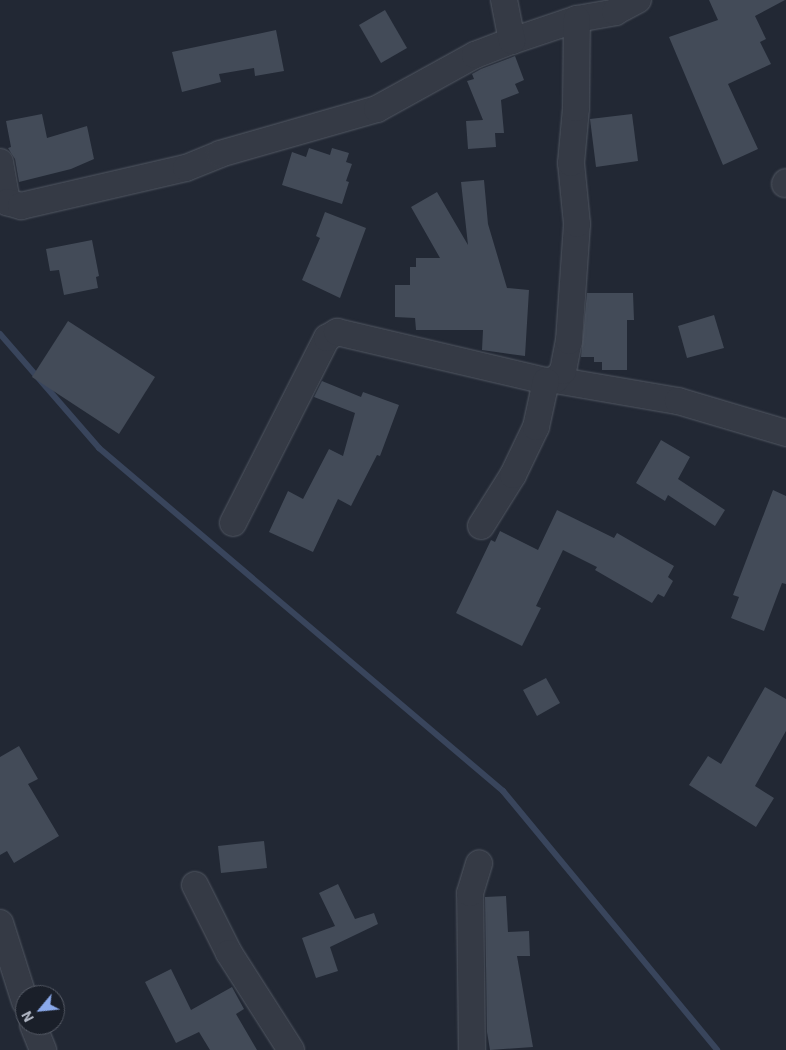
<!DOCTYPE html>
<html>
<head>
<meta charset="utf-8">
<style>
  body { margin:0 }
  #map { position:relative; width:786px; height:1050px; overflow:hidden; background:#222834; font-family:"IBM Plex Sans",sans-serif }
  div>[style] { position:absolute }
  .stream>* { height:6px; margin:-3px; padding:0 3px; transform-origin:3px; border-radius:3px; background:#39455c }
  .building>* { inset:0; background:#434b58 }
  .roads { filter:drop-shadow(0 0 1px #525863) drop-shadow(0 0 1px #525863) }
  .street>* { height:26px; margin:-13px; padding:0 13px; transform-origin:13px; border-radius:13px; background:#353a45 }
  span { translate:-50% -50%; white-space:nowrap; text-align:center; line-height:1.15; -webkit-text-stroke:4px #1a1f29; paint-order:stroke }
  .north { position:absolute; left:15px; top:985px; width:50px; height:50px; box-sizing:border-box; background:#1a1f29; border:1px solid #565b66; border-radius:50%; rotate:242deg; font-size:14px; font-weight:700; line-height:20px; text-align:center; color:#afb5c2 }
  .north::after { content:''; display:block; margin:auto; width:18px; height:22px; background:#8aa9eb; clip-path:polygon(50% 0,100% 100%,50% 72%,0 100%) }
</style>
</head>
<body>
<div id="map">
  <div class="stream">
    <i style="left:0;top:334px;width:151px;rotate:49deg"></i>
    <i style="left:99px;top:448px;width:530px;rotate:40.33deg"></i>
    <i style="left:503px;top:791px;width:336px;rotate:50.4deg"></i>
  </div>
  <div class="building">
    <i style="clip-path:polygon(709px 0,785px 0,755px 16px,766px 39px,760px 42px,771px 64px,728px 84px,758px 149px,723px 165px,669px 37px,718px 20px)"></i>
    <i style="clip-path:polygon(385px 10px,407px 48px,381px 63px,359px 25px)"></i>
    <i style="clip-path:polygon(276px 30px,284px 71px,255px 76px,254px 68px,219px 74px,221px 82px,182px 92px,172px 52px)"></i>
    <i style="clip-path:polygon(515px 56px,524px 80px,515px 84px,519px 93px,501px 100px,504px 133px,495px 133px,496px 147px,468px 149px,466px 121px,483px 120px,467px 81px,474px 79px,472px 74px,481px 69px)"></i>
    <i style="clip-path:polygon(42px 114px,47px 138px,87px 126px,94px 159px,71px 169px,19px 182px,15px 159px,8px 148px,11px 147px,6px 121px)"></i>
    <i style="clip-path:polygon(632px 114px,638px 161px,596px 167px,590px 119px)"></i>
    <i style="clip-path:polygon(309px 148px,330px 155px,332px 148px,349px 153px,346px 162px,352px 164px,346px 181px,349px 182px,342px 204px,282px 185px,292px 152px,306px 157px)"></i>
    <i style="clip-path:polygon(484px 180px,488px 224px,507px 288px,529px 290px,525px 356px,482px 350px,483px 330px,416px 330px,415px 318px,395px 317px,395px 285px,410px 285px,410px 267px,416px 267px,416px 258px,440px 258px,411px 207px,437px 192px,468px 245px,461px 182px)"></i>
    <i style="clip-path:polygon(325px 212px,366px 228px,340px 298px,302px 280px,320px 238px,316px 236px)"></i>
    <i style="clip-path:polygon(92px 240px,99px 276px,96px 277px,98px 288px,64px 295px,59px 270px,50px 271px,46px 249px)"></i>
    <i style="clip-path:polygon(587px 293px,633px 293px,634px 320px,627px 320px,627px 370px,602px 370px,602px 362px,594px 362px,594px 357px,581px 357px)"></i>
    <i style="clip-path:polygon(714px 315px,724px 348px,687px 358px,678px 326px)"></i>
    <i style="clip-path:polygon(68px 321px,155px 377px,119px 434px,32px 377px)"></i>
    <i style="clip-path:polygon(322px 381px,361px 397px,363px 392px,399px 405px,380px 456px,377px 455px,351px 506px,338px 499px,313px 552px,269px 532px,288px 491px,303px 499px,329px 449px,343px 456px,355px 413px,314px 397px)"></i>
    <i style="clip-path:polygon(661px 440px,690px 457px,678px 479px,725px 510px,715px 526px,668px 495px,665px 501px,636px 483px)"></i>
    <i style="clip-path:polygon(773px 490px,786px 496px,786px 584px,782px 583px,764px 631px,731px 618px,739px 597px,733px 595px)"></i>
    <i style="clip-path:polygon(557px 510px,614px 538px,617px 533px,674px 566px,668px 577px,673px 581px,664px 597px,658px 594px,652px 603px,595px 570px,597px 567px,563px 550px,536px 606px,541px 608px,522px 646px,456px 613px,491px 540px,495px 542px,500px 531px,538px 550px)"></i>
    <i style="clip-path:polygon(546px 678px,560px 703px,537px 716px,523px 690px)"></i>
    <i style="clip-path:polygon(765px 687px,786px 699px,786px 731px,755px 786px,774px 798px,756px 827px,689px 785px,708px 756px,721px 764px)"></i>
    <i style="clip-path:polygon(19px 746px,38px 779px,28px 784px,59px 836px,14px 863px,7px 851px,0 855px,0 757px)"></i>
    <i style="clip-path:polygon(264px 841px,267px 868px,221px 873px,218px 846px)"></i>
    <i style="clip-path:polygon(338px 884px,355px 919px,374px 913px,378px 924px,330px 947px,338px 971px,316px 978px,302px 938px,335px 926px,319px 893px)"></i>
    <i style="clip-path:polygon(506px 896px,508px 932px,529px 931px,530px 956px,517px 956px,533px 1047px,490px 1050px,487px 1032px,485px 897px)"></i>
    <i style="clip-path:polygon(171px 969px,191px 1010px,232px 987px,244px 1009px,236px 1014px,257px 1050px,210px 1050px,199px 1032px,176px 1043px,145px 982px)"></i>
  </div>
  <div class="roads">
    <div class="street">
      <i style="left:512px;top:41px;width:69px;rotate:-18.7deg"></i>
      <i style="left:577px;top:19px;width:39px;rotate:-10deg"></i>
      <i style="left:615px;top:12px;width:26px;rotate:-28deg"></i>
      <i style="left:0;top:162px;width:41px;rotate:80.1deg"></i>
      <i style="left:7px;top:202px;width:15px;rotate:16deg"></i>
      <i style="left:21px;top:206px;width:169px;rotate:-13deg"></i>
      <i style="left:186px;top:168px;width:37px;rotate:-22deg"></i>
      <i style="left:220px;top:154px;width:163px;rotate:-16deg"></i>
      <i style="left:377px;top:109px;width:112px;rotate:-28.9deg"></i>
      <i style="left:475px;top:55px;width:40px;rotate:-21deg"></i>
      <i style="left:512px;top:41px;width:42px;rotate:-101deg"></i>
      <i style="left:785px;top:184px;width:2px;rotate:-63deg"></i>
      <i style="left:555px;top:380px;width:125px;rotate:9.7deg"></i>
      <i style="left:678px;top:401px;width:113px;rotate:16.5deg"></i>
      <i style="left:233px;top:523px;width:208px;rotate:-63.1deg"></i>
      <i style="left:327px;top:338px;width:12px;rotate:-31deg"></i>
      <i style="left:337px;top:332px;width:215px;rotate:13.2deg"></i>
      <i style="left:546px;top:381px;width:9px;rotate:-6deg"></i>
      <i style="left:555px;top:380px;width:12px;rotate:-48deg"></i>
      <i style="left:563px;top:371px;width:31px;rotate:-79deg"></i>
      <i style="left:569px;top:341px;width:117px;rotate:-86.1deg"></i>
      <i style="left:577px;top:224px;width:61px;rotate:-95.6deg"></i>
      <i style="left:571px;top:163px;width:55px;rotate:-84.8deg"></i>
      <i style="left:576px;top:108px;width:89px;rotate:-89.4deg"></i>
      <i style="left:481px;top:526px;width:60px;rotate:-57.9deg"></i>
      <i style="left:513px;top:475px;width:53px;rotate:-64.4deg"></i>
      <i style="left:536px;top:427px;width:47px;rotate:-77.7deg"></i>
      <i style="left:195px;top:885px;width:76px;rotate:63.4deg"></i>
      <i style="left:229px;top:953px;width:115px;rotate:57.4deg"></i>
      <i style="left:0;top:923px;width:83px;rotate:72.4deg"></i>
      <i style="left:33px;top:1025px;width:27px;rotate:68deg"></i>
      <i style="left:472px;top:1050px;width:157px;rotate:-90.7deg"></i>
      <i style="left:470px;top:893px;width:31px;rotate:-73deg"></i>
    </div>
  </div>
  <div class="north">N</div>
</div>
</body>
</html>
